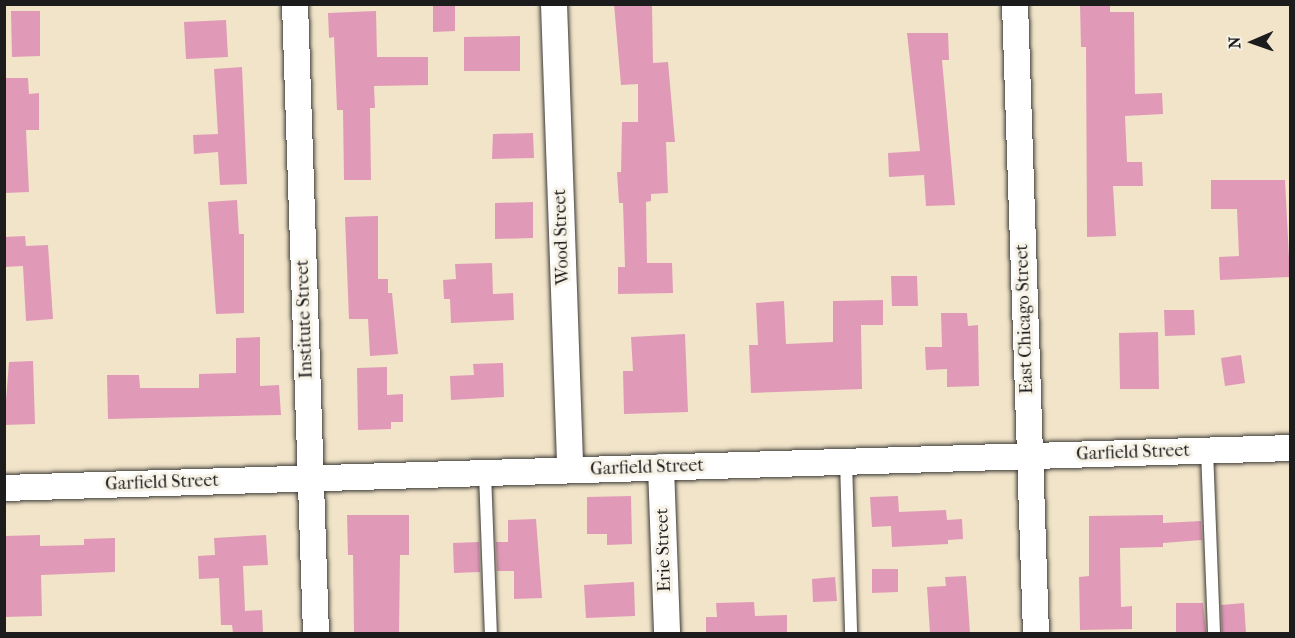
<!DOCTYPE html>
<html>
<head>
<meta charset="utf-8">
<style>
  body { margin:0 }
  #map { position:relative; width:1295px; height:638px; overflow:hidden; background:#f1e4c9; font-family:"IM FELL French Canon",serif }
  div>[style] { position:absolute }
  .building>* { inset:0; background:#e09ab7 }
  .roads { filter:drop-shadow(0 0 2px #3c3a36) drop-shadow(0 0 2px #3c3a36) }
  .lane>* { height:12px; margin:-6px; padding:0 6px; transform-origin:6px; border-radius:6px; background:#fff }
  .street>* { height:26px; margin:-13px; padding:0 13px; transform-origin:13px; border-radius:13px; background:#fff }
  span { translate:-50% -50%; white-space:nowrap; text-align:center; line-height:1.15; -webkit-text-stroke:6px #f7f3e8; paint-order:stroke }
  .street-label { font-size:18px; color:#1c1c1c }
  .frame { position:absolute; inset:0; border:6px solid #1c1c1c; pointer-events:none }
  .north { position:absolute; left:1223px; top:12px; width:60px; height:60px; -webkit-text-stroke:4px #f7f3e8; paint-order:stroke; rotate:268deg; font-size:16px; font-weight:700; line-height:24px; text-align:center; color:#1c1c1c }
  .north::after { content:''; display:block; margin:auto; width:21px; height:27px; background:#1c1c1c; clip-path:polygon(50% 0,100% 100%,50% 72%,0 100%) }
</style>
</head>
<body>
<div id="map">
  <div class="building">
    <i style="clip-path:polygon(433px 4px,455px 4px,455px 31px,433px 32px)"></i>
    <i style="clip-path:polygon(614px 4px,652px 4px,653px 63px,668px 62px,675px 142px,666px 142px,668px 193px,651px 194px,651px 201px,646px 202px,647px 263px,672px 263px,673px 293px,618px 294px,618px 267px,625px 267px,623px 203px,619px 203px,617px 172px,621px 172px,622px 122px,638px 122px,638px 84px,621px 85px)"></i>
    <i style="clip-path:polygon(1080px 4px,1110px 4px,1110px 12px,1134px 12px,1135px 94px,1162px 93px,1163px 114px,1125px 116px,1127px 162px,1142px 162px,1143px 186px,1113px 186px,1116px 236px,1087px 237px,1086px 47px,1081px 47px)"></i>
    <i style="clip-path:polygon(11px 11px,40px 11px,40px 56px,12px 57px)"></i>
    <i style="clip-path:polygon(376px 11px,377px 57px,428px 57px,428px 85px,374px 86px,375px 108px,370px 108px,371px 180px,344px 180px,343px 110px,337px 110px,334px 37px,329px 38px,328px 13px)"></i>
    <i style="clip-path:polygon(226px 20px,228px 57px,186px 59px,184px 22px)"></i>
    <i style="clip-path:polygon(907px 33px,948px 33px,949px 60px,942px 60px,955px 205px,926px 206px,924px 175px,889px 177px,888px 153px,920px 151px)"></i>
    <i style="clip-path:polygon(520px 36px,520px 71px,464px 71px,464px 37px)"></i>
    <i style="clip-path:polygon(242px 67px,247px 184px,220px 185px,218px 152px,194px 154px,193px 135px,218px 134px,214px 69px)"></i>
    <i style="clip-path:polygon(4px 78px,28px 78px,29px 94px,39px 93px,39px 130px,26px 130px,29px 192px,4px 193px)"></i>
    <i style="clip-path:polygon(533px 133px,534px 158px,492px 159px,493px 134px)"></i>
    <i style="clip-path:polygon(1211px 180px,1285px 180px,1290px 277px,1220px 280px,1219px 257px,1239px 256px,1237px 209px,1211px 209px)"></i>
    <i style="clip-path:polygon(237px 200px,239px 234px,244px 234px,244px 313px,216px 314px,208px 202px)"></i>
    <i style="clip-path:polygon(533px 202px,533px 238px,495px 239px,495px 203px)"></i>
    <i style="clip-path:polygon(378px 216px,378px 279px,388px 279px,388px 293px,392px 293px,398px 354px,370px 356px,368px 319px,349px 319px,345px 217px)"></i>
    <i style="clip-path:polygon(25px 236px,26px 246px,48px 245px,53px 319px,26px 321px,23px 266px,4px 267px,4px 237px)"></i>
    <i style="clip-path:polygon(492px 263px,493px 294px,513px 293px,514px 320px,451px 323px,450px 299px,444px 299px,443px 280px,456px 279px,455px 264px)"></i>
    <i style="clip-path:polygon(891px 276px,917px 276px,918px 306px,892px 306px)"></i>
    <i style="clip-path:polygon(883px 300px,883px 325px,861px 325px,862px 389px,751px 393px,749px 345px,758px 345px,756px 303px,784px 301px,786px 344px,833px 342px,833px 301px)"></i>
    <i style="clip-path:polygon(1164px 310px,1194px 310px,1195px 335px,1165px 336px)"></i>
    <i style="clip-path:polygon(941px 313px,967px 313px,968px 326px,978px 325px,979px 386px,947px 387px,947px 369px,926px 370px,925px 347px,942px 347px)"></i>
    <i style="clip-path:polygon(1158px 332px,1159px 389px,1120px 389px,1119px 333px)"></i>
    <i style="clip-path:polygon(685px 334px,688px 412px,624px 414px,623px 371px,633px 371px,631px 337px)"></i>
    <i style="clip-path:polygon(260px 337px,260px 386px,279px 385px,281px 415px,108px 419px,107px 375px,139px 375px,140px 388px,199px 388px,199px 374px,236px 373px,236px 338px)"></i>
    <i style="clip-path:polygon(1241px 355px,1245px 383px,1225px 386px,1221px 358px)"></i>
    <i style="clip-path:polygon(33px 361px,35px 424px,4px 425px,9px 362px)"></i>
    <i style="clip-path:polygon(503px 363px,504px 397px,451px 400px,450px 376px,474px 375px,473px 364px)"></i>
    <i style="clip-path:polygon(387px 367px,387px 395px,403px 394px,403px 422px,391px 422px,391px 429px,358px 430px,357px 368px)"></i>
    <i style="clip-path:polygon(631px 496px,632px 544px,607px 545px,607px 534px,587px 534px,587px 497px)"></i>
    <i style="clip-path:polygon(898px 496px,899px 512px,946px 510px,947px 520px,962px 519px,963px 539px,948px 540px,948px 544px,892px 547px,891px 526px,872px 527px,870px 497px)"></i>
    <i style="clip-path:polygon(347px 515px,409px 515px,409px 555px,400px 555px,399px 633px,354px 633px,353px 555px,348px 555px)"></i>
    <i style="clip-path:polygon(1163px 515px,1163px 523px,1201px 521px,1202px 540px,1163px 543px,1163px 547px,1120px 548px,1121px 607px,1132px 606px,1132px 629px,1080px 630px,1079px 577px,1089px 576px,1089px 516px)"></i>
    <i style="clip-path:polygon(536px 519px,542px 598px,514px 599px,514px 571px,497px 571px,496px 542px,508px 542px,508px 520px)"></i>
    <i style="clip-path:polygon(40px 535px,40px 546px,84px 545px,84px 539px,115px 538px,115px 572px,41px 575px,42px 616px,4px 617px,4px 536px)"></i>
    <i style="clip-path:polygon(266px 535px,268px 565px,243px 566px,245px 611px,262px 610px,263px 633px,233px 633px,232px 625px,221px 625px,219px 578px,199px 579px,198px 556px,215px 555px,214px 538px)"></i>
    <i style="clip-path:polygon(479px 542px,480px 572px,454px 573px,453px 543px)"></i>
    <i style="clip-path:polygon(872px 569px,898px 569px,898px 592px,872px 593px)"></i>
    <i style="clip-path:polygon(966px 576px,970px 633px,930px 633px,927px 587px,946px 586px,945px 577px)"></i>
    <i style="clip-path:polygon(835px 577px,837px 601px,813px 602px,812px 579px)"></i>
    <i style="clip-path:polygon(634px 582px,635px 616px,586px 618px,584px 585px)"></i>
    <i style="clip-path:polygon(754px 602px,755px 616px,787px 615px,787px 633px,706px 633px,706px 617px,717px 617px,716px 603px)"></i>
    <i style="clip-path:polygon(1176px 603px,1203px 603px,1206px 632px,1176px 632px)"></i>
    <i style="clip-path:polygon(1244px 603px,1246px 633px,1222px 632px,1221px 605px)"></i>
  </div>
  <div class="roads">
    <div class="lane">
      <i style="left:1207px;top:450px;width:184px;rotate:87.8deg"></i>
      <i style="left:846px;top:461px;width:173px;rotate:88.3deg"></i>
      <i style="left:485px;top:473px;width:161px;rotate:87.9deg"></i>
    </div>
    <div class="street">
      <i style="left:295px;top:4px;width:630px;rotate:88.09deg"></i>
      <i style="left:554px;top:4px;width:466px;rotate:88deg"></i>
      <i style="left:1015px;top:4px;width:630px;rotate:88.09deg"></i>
      <i style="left:661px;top:467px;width:167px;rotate:87.9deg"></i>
      <i style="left:4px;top:488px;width:1287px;rotate:-1.78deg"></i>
    </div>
  </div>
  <div class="street-label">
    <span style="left:562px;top:237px;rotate:-92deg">Wood Street</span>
    <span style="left:305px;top:319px;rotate:-92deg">Institute Street</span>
    <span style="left:1025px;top:319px;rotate:-92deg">East Chicago Street</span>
    <span style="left:1133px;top:453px;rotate:-2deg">Garfield Street</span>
    <span style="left:647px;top:468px;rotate:-2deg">Garfield Street</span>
    <span style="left:162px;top:483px;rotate:-2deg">Garfield Street</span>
    <span style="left:664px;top:550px;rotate:-92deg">Erie Street</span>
  </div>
  <div class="frame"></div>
  <div class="north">N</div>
</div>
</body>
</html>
